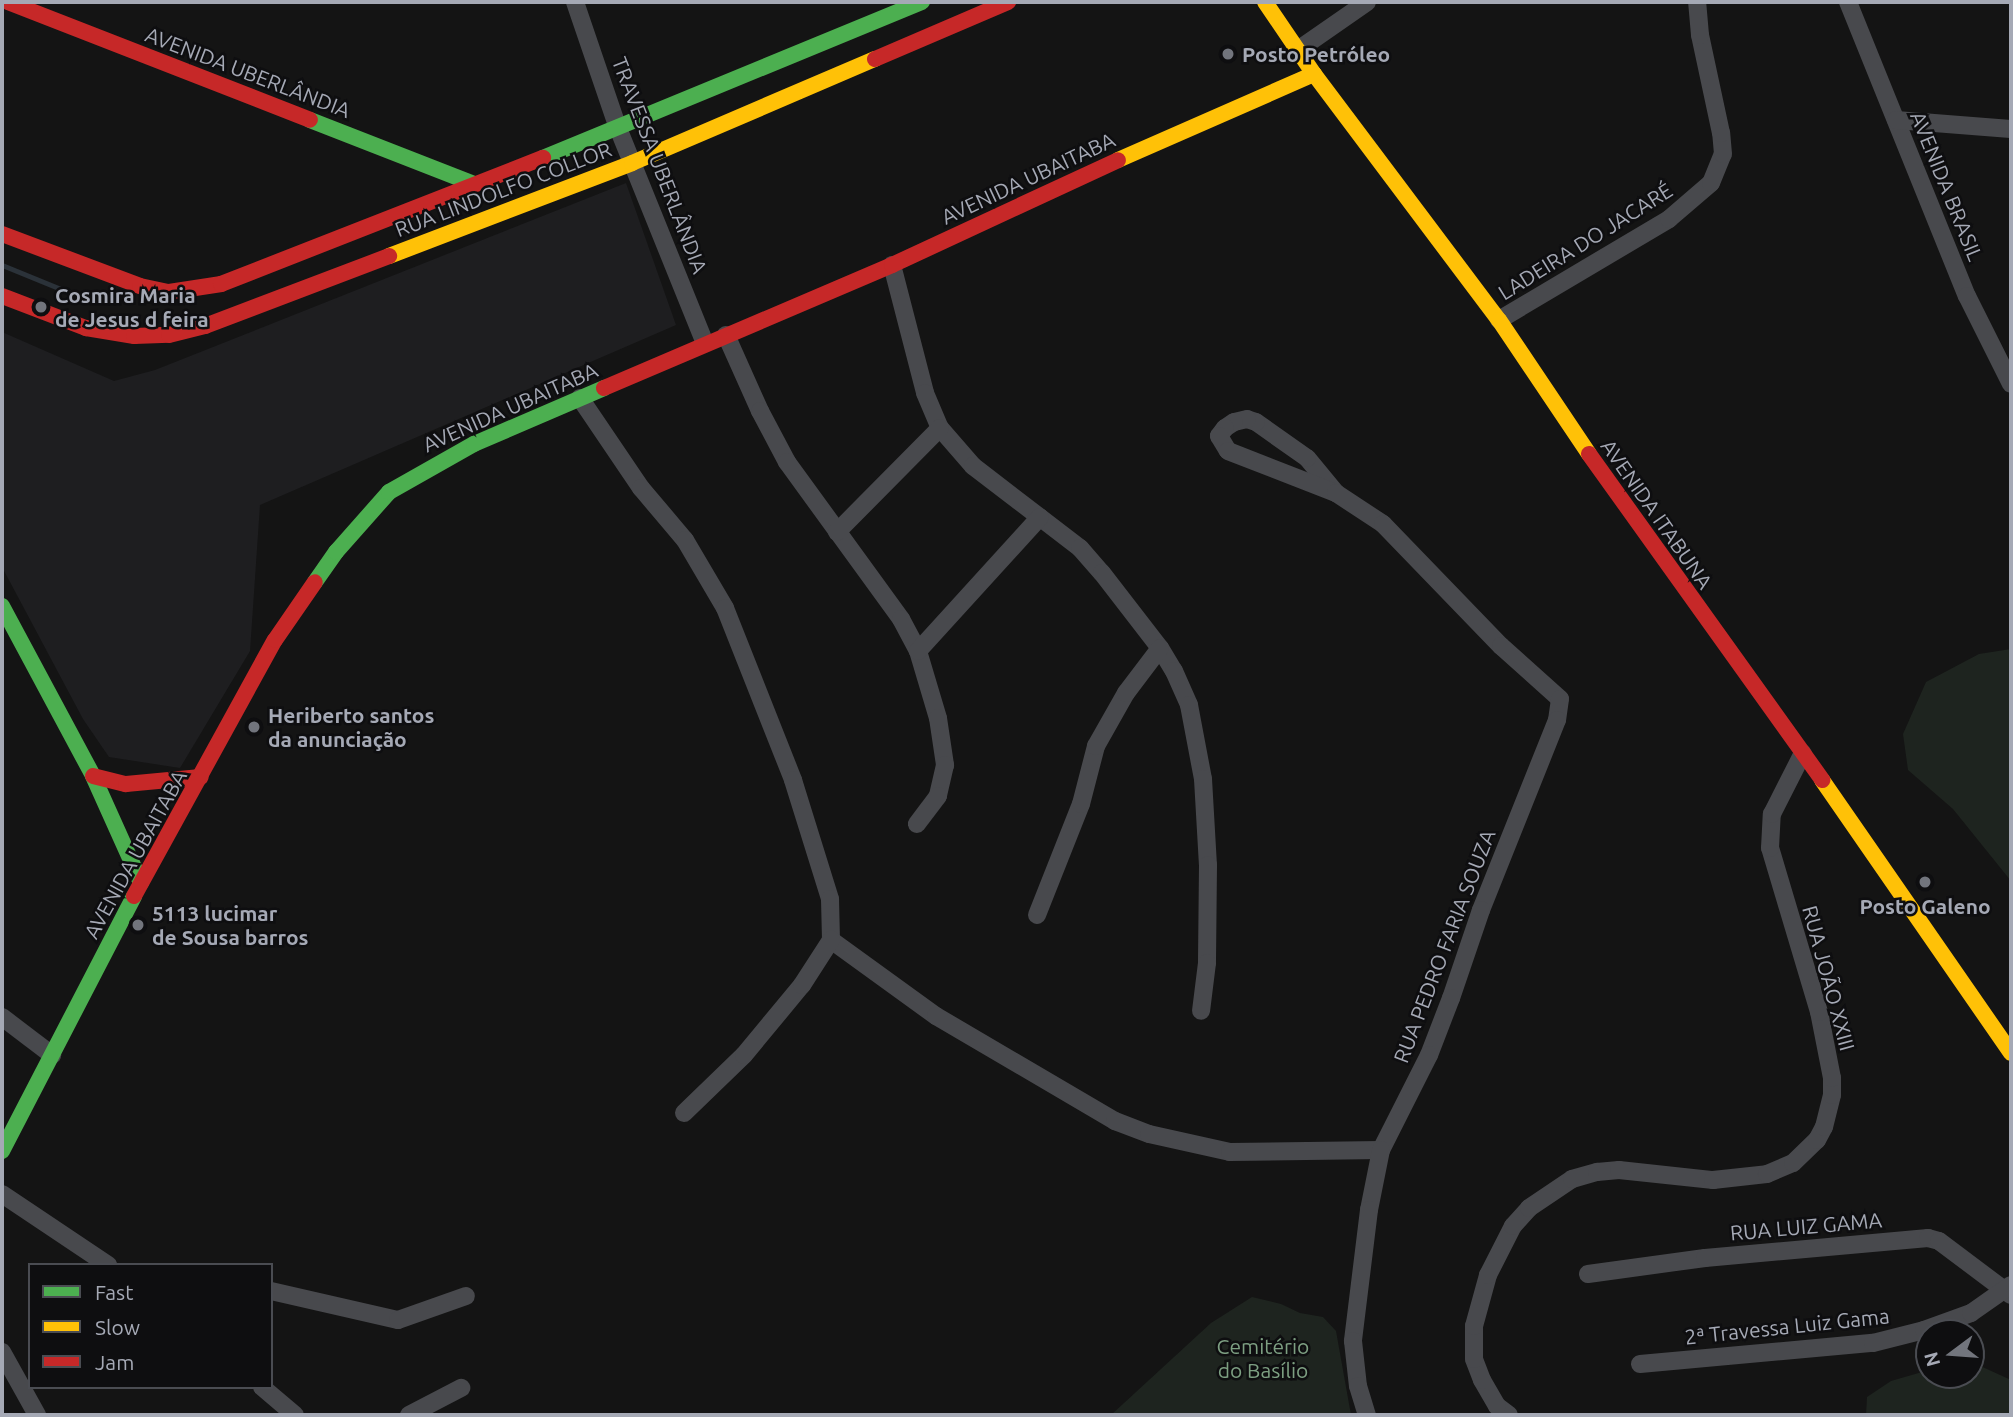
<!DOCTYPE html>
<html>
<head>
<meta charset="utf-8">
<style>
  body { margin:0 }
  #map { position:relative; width:2013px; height:1417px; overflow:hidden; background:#141414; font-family:Ubuntu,sans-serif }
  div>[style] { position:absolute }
  .built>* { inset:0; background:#1e1e20 }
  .green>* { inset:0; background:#1e241f }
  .stream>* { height:5px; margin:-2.5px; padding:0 2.5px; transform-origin:2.5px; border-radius:2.5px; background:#2b3239 }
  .street>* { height:18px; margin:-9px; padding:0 9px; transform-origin:9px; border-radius:9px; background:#48494d }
  .fast>* { height:16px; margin:-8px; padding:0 8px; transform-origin:8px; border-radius:8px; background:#4caf50 }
  .slow>* { height:16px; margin:-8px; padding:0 8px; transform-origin:8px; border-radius:8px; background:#ffc107 }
  .jam>* { height:16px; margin:-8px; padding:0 8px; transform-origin:8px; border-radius:8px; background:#c62828 }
  .dots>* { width:19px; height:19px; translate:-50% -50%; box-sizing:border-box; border:4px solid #0e0e10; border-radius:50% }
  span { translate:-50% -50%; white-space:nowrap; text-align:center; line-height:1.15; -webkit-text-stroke:5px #0e0e10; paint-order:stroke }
  .poi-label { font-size:21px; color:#a5a9b5; font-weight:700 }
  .left { translate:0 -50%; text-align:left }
  .street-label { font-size:21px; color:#a5a9b5 }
  .park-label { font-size:21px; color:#7d9f82 }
  .frame { position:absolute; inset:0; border:4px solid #a5a9b5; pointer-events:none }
  .legend { position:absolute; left:28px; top:1263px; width:245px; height:126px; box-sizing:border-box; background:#0e0e10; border:2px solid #4a4c52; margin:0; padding:9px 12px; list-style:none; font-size:21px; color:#a5a9b5 }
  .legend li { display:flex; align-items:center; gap:14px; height:35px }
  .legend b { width:35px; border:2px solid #4a4c52 }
  .north { position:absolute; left:1915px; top:1319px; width:70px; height:70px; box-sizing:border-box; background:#0e0e10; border:2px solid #4a4c52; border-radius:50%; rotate:254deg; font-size:19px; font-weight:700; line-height:28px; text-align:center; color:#a5a9b5 }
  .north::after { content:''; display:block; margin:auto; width:24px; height:32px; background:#72757d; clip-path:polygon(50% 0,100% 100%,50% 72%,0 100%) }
</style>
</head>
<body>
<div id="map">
  <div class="built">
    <i style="clip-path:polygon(626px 183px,676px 325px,260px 505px,250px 651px,180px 768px,109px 757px,83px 719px,2px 567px,2px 332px,114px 381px,155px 370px)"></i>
  </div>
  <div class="green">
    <i style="clip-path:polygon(2011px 649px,2011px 881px,1953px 809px,1908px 770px,1903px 734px,1926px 682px,1979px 654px)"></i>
    <i style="clip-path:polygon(1252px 1297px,1281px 1304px,1300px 1313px,1323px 1317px,1336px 1331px,1351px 1415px,1111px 1415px,1211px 1323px)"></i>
    <i style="clip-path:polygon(1976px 1364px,2011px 1380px,2011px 1415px,1866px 1415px,1867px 1397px,1891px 1381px,1929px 1370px,1929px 1375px,1971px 1375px,1971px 1365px)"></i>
  </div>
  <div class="stream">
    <i style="left:2px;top:265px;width:82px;rotate:22.2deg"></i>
  </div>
  <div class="street">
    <i style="left:575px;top:2px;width:133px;rotate:71.2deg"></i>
    <i style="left:618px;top:128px;width:232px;rotate:68deg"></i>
    <i style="left:1848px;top:2px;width:317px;rotate:68deg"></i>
    <i style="left:1967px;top:296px;width:98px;rotate:63.4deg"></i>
    <i style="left:1298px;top:50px;width:84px;rotate:-34.8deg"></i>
    <i style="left:1896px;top:120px;width:115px;rotate:4.5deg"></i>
    <i style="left:892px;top:265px;width:132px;rotate:75.5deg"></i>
    <i style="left:925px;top:393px;width:38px;rotate:67deg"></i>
    <i style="left:940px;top:428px;width:50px;rotate:49deg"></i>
    <i style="left:973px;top:466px;width:135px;rotate:37.5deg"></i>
    <i style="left:1080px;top:548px;width:33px;rotate:49deg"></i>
    <i style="left:1102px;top:573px;width:95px;rotate:52.3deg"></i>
    <i style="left:1160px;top:648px;width:27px;rotate:59deg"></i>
    <i style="left:1174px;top:671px;width:37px;rotate:66deg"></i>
    <i style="left:1189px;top:705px;width:75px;rotate:79.3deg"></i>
    <i style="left:1203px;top:779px;width:86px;rotate:86.7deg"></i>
    <i style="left:1208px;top:865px;width:98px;rotate:90.6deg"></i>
    <i style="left:1207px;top:963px;width:48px;rotate:97.1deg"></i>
    <i style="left:1499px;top:320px;width:198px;rotate:-30.7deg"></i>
    <i style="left:1669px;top:219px;width:55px;rotate:-40.6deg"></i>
    <i style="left:1711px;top:183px;width:31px;rotate:-68deg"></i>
    <i style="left:1723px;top:154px;width:21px;rotate:-95deg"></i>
    <i style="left:1721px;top:133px;width:100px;rotate:-102.1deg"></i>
    <i style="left:1700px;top:35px;width:33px;rotate:-95deg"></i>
    <i style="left:726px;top:335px;width:83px;rotate:65.9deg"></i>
    <i style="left:760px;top:411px;width:58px;rotate:62.1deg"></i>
    <i style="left:787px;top:462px;width:194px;rotate:54deg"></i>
    <i style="left:901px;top:619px;width:36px;rotate:62deg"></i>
    <i style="left:918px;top:651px;width:70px;rotate:73.4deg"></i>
    <i style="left:938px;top:718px;width:48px;rotate:81.5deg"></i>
    <i style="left:945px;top:765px;width:32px;rotate:103deg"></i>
    <i style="left:938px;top:796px;width:35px;rotate:127deg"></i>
    <i style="left:580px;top:398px;width:109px;rotate:55.9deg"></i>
    <i style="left:641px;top:488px;width:68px;rotate:49.8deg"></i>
    <i style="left:685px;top:540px;width:79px;rotate:59.5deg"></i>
    <i style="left:725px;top:608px;width:185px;rotate:68.4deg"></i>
    <i style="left:793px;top:780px;width:125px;rotate:72.7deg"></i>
    <i style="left:830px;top:899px;width:41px;rotate:88.6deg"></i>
    <i style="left:831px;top:940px;width:130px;rotate:35.9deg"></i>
    <i style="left:936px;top:1016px;width:208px;rotate:30.4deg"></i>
    <i style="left:1115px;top:1121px;width:36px;rotate:21deg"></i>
    <i style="left:1149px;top:1134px;width:83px;rotate:12.5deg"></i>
    <i style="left:1230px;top:1152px;width:151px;rotate:-0.8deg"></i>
    <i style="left:1336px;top:493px;width:45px;rotate:-129.6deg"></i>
    <i style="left:1307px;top:458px;width:62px;rotate:-144.8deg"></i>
    <i style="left:1256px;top:422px;width:9px;rotate:-162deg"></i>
    <i style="left:1247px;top:419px;width:13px;rotate:167deg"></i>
    <i style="left:1234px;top:422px;width:11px;rotate:146deg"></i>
    <i style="left:1225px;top:428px;width:10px;rotate:127deg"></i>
    <i style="left:1219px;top:436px;width:17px;rotate:59deg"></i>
    <i style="left:1228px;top:451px;width:116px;rotate:21.3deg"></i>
    <i style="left:1336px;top:493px;width:56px;rotate:33.4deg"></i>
    <i style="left:1383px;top:524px;width:170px;rotate:46deg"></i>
    <i style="left:1501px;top:646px;width:79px;rotate:41.9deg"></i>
    <i style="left:1560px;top:699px;width:21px;rotate:98deg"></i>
    <i style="left:1557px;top:720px;width:205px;rotate:111.8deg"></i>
    <i style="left:1481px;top:910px;width:93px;rotate:108.8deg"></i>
    <i style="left:1451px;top:998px;width:61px;rotate:111.1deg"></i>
    <i style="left:1429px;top:1055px;width:106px;rotate:116.8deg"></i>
    <i style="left:1381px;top:1150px;width:61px;rotate:101.3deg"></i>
    <i style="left:1369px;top:1210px;width:132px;rotate:97deg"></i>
    <i style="left:1353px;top:1341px;width:45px;rotate:83.7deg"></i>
    <i style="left:1358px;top:1386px;width:30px;rotate:73deg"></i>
    <i style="left:837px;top:532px;width:146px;rotate:-45.3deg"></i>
    <i style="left:918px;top:651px;width:181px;rotate:-47.7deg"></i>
    <i style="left:1037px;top:915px;width:119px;rotate:-68.4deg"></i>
    <i style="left:1081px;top:804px;width:60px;rotate:-75.5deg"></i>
    <i style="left:1096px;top:746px;width:61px;rotate:-60.5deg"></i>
    <i style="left:1126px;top:693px;width:56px;rotate:-52.9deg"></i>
    <i style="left:2px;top:1017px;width:63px;rotate:37.2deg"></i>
    <i style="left:684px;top:1113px;width:83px;rotate:-44deg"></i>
    <i style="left:744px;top:1055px;width:91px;rotate:-50.4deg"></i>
    <i style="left:802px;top:985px;width:54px;rotate:-57.2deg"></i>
    <i style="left:2px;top:1194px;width:128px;rotate:33.8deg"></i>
    <i style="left:1588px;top:1274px;width:118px;rotate:-7.8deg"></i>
    <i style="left:1705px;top:1258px;width:224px;rotate:-5.1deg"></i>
    <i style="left:1928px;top:1238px;width:11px;rotate:15deg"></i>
    <i style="left:1939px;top:1241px;width:90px;rotate:36.9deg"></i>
    <i style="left:271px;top:1291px;width:130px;rotate:12.9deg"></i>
    <i style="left:398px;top:1320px;width:72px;rotate:-19.4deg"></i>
    <i style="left:2px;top:1352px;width:72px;rotate:60.9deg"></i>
    <i style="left:1640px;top:1364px;width:234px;rotate:-5.2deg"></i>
    <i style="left:1873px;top:1343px;width:53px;rotate:-14.3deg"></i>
    <i style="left:1924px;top:1330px;width:50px;rotate:-19.9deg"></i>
    <i style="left:1971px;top:1313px;width:49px;rotate:-35deg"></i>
    <i style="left:262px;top:1387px;width:43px;rotate:40.3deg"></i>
    <i style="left:409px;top:1415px;width:59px;rotate:-27.4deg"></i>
    <i style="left:1509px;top:1415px;width:15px;rotate:-143deg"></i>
    <i style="left:1497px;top:1406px;width:30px;rotate:-120deg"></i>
    <i style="left:1482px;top:1380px;width:22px;rotate:-111deg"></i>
    <i style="left:1474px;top:1359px;width:33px;rotate:-90deg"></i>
    <i style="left:1474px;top:1326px;width:53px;rotate:-74.6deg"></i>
    <i style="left:1488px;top:1275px;width:55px;rotate:-63deg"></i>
    <i style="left:1513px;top:1226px;width:24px;rotate:-48deg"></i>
    <i style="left:1529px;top:1208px;width:52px;rotate:-34deg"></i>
    <i style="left:1572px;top:1179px;width:26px;rotate:-16deg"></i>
    <i style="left:1597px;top:1172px;width:22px;rotate:-5deg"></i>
    <i style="left:1619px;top:1170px;width:95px;rotate:6.1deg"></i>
    <i style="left:1713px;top:1180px;width:54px;rotate:-6.3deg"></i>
    <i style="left:1767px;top:1174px;width:28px;rotate:-23deg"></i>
    <i style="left:1793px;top:1163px;width:33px;rotate:-44deg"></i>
    <i style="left:1817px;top:1140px;width:15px;rotate:-62deg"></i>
    <i style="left:1824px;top:1127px;width:33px;rotate:-76deg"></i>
    <i style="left:1832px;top:1095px;width:17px;rotate:-90deg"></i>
    <i style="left:1832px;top:1078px;width:67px;rotate:-101.1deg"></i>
    <i style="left:1819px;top:1012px;width:171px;rotate:-106.6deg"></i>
    <i style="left:1770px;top:848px;width:34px;rotate:-87deg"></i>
    <i style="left:1772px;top:814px;width:68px;rotate:-63.1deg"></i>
  </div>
  <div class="fast">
    <i style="left:310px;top:120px;width:174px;rotate:21.3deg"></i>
    <i style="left:543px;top:158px;width:410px;rotate:-22.4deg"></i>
    <i style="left:315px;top:582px;width:37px;rotate:-55deg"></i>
    <i style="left:336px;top:552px;width:80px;rotate:-48.5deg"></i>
    <i style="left:389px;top:492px;width:98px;rotate:-29.5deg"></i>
    <i style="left:474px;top:444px;width:142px;rotate:-23.3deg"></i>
    <i style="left:2px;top:606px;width:193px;rotate:61.8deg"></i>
    <i style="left:93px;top:776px;width:117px;rotate:65.8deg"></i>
    <i style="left:2px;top:1151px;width:287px;rotate:-62.6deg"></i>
  </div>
  <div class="slow">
    <i style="left:1265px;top:2px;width:87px;rotate:55.8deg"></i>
    <i style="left:1314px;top:74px;width:308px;rotate:53.1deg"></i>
    <i style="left:1499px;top:320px;width:161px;rotate:56.1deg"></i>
    <i style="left:1118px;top:160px;width:214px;rotate:-23.7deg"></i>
    <i style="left:389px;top:256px;width:260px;rotate:-20.9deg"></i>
    <i style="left:632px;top:163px;width:264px;rotate:-23.2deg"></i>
    <i style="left:1822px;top:780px;width:332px;rotate:55.3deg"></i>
  </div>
  <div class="jam">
    <i style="left:8px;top:2px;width:324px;rotate:21.3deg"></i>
    <i style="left:875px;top:59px;width:145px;rotate:-23.2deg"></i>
    <i style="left:2px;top:234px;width:147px;rotate:20.6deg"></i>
    <i style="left:140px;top:286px;width:30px;rotate:12deg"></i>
    <i style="left:169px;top:292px;width:53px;rotate:-8.7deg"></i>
    <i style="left:221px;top:284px;width:346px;rotate:-21.4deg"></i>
    <i style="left:2px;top:296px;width:90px;rotate:20.9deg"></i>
    <i style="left:86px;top:328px;width:49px;rotate:9.5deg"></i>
    <i style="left:134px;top:336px;width:35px;rotate:-2deg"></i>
    <i style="left:169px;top:335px;width:37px;rotate:-14deg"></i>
    <i style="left:205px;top:326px;width:197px;rotate:-20.8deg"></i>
    <i style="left:604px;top:388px;width:313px;rotate:-23.1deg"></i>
    <i style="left:892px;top:265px;width:249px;rotate:-24.9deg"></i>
    <i style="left:1589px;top:454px;width:401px;rotate:54.4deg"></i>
    <i style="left:93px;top:776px;width:34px;rotate:14deg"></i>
    <i style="left:126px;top:784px;width:75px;rotate:-5.3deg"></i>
    <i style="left:134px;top:896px;width:292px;rotate:-61.2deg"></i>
    <i style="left:275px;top:640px;width:70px;rotate:-55.4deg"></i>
  </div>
  <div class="dots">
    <i style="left:1228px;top:54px;background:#72757d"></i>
    <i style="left:41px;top:307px;background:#72757d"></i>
    <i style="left:254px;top:727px;background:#72757d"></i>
    <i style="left:1925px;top:882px;background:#72757d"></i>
    <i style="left:138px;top:925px;background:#72757d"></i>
  </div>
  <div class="poi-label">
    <span class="left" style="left:1242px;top:54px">Posto Petróleo</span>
    <span class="left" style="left:55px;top:307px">Cosmira Maria<br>de Jesus d feira</span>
    <span class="left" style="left:268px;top:727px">Heriberto santos<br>da anunciação</span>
    <span style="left:1925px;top:906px">Posto Galeno</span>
    <span class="left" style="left:152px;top:925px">5113 lucimar<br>de Sousa barros</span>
  </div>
  <div class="street-label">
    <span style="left:248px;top:72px;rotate:21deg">AVENIDA UBERLÂNDIA</span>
    <span style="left:660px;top:165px;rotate:69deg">TRAVESSA UBERLÂNDIA</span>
    <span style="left:1028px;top:178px;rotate:-25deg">AVENIDA UBAITABA</span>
    <span style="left:1947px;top:186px;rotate:68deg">AVENIDA BRASIL</span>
    <span style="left:503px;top:189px;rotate:-21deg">RUA LINDOLFO COLLOR</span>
    <span style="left:1585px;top:241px;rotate:-32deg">LADEIRA DO JACARÉ</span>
    <span style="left:510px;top:407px;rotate:-24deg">AVENIDA UBAITABA</span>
    <span style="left:1657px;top:514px;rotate:55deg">AVENIDA ITABUNA</span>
    <span style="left:135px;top:854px;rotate:-61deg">AVENIDA UBAITABA</span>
    <span style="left:1444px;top:946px;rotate:-69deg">RUA PEDRO FARIA SOUZA</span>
    <span style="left:1829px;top:978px;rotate:75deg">RUA JOÃO XXIII</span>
    <span style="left:1806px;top:1226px;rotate:-5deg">RUA LUIZ GAMA</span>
    <span style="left:1787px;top:1326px;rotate:-6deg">2ª Travessa Luiz Gama</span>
  </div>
  <div class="park-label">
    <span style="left:1263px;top:1358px">Cemitério<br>do Basílio</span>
  </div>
  <div class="frame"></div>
  <ul class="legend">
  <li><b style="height:9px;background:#4caf50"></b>Fast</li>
  <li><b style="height:9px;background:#ffc107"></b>Slow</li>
  <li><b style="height:9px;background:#c62828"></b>Jam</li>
  </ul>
  <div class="north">N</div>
</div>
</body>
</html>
